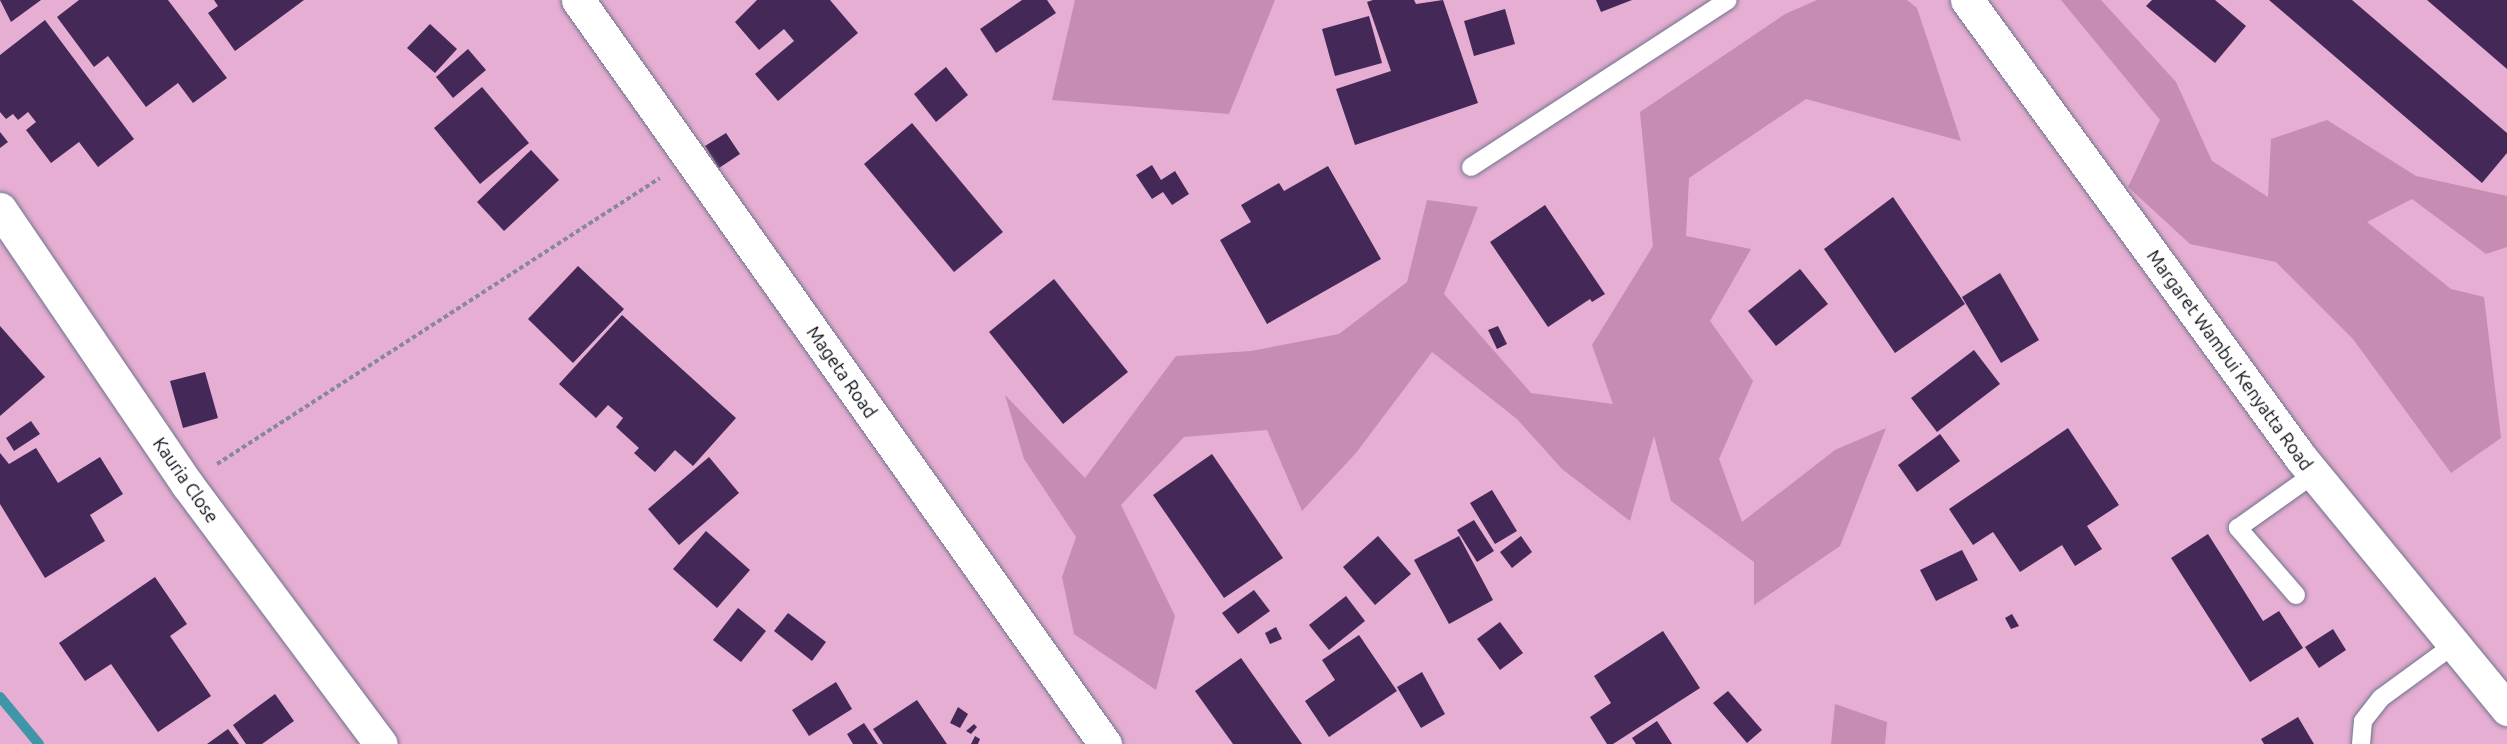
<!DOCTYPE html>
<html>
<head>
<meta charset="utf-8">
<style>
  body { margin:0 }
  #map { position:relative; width:2507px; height:744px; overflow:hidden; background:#e1e5fc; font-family:Ubuntu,sans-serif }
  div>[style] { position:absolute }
  .green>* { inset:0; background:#e6aed2 }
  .forest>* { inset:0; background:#c68cb1 }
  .stream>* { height:10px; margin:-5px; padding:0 5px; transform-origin:5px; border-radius:5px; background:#4195a8 }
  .building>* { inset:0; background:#442857 }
  .path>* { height:4px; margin-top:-2px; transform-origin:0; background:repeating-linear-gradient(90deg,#87899a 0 4.5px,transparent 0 7.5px) }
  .roads { filter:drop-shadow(0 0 2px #70748d) drop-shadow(0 0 2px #70748d) }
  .lane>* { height:18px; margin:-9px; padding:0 9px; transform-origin:9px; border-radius:9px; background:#fff }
  .street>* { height:33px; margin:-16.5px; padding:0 16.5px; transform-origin:16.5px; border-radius:16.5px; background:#fff }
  span { translate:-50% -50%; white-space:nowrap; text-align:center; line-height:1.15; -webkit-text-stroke:6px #fff; paint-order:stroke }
  .street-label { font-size:18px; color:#0b0c15 }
</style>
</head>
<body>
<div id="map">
  <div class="green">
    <i style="clip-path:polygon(0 0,2507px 0,2507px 744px,0 744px)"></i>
  </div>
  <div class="forest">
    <i style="clip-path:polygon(1075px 0,1275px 0,1229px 114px,1052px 100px)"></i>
    <i style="clip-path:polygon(1817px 0,1907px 0,1917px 8px,1961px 141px,1806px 99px,1689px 178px,1686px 236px,1751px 249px,1710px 321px,1753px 381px,1719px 459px,1742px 522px,1835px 450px,1886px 428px,1840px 546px,1754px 605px,1754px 562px,1671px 501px,1654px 436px,1630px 521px,1562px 469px,1517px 419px,1432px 352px,1356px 453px,1302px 511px,1267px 430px,1184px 437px,1121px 505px,1175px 616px,1156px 690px,1074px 634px,1062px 577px,1076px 537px,1024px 459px,1005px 395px,1085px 478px,1176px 356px,1251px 351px,1339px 334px,1407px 282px,1427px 200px,1478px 207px,1444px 294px,1531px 393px,1613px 404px,1592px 345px,1653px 246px,1640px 112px,1785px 14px)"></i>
    <i style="clip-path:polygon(2061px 0,2101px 0,2176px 82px,2212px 161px,2268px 197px,2271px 139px,2327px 120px,2416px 176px,2507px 196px,2507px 247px,2486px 254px,2412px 199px,2367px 222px,2451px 289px,2484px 297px,2501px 438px,2451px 473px,2353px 339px,2276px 262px,2190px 244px,2128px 187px,2160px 120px)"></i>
    <i style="clip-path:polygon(1835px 704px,1887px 722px,1885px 744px,1831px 744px)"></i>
  </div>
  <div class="stream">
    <i style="left:0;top:697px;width:61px;rotate:50.3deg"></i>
  </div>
  <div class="building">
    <i style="clip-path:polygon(0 0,41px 0,11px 22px)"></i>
    <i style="clip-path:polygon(79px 0,168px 0,227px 78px,193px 103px,178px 83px,146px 107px,108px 56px,94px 67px,57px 17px)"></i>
    <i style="clip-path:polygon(214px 0,304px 0,235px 51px,208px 13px,218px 6px)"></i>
    <i style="clip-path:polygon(757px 0,830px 0,858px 33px,778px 101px,755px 74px,794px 41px,784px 29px,759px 50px,735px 22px)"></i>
    <i style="clip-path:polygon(1022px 0,1047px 0,1056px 13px,996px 53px,980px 29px)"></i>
    <i style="clip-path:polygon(1373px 0,1414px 0,1416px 4px,1443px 0,1478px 103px,1355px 145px,1336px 89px,1391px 71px,1367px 2px)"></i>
    <i style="clip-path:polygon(1596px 0,1632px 0,1601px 12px)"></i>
    <i style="clip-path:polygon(2152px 0,2215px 0,2246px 26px,2215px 63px,2146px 6px)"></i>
    <i style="clip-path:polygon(2269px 0,2352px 0,2507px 133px,2507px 153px,2482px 183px)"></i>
    <i style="clip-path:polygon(2427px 0,2507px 0,2507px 69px)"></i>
    <i style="clip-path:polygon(1505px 9px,1515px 44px,1474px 56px,1464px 21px)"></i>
    <i style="clip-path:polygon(1369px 16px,1382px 63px,1335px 76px,1322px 29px)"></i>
    <i style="clip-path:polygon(45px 20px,134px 139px,98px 167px,79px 142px,51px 163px,26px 130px,36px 122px,28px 112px,18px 120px,13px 114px,6px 119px,0 112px,0 55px)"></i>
    <i style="clip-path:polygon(430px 24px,457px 49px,435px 73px,407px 48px)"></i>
    <i style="clip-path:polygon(468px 49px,486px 70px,453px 98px,436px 77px)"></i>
    <i style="clip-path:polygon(946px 67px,968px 95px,936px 122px,914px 94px)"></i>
    <i style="clip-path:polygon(482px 87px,529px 143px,480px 184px,434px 128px)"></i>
    <i style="clip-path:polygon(912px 123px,1003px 232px,954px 272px,864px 164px)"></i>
    <i style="clip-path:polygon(0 132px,8px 142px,0 148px)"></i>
    <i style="clip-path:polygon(726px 133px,740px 154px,719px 168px,705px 146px)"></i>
    <i style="clip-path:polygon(531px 150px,559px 180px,504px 231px,477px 202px)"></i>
    <i style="clip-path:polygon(1152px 165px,1161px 180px,1175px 171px,1189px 194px,1172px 205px,1163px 192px,1152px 199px,1136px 175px)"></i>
    <i style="clip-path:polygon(1328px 166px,1381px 259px,1267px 324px,1220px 240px,1251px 222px,1241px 205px,1279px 183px,1284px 191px)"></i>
    <i style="clip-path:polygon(1893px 197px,1965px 304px,1895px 353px,1824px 249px)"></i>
    <i style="clip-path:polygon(1545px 205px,1605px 294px,1592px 302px,1590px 299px,1548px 327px,1490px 242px)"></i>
    <i style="clip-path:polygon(578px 266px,624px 309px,573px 363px,528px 319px)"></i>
    <i style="clip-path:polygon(1800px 269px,1828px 304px,1776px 346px,1748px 311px)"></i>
    <i style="clip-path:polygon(2000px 273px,2039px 340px,2001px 363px,1962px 297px)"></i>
    <i style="clip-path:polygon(1054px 279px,1128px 372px,1063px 424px,989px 332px)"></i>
    <i style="clip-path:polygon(622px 315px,736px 418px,693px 466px,675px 450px,655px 472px,634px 453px,639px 448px,616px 427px,623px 418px,608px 405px,596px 418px,559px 384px)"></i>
    <i style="clip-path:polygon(0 326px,45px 377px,0 416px)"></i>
    <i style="clip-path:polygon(1498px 326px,1507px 344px,1497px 349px,1488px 330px)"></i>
    <i style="clip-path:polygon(1974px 350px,2000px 384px,1937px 432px,1911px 398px)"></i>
    <i style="clip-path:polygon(205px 372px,218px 418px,183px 428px,170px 381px)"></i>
    <i style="clip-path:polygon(31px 421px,40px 434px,14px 451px,6px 438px)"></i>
    <i style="clip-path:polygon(2068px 428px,2119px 505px,2087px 526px,2102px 549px,2075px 566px,2062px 545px,2020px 572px,1993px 532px,1973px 545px,1949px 509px)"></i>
    <i style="clip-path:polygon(1940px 434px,1960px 461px,1917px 492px,1898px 465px)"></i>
    <i style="clip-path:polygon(36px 448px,58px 483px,100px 457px,123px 494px,90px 515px,105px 541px,45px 578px,0 504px,0 453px,9px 464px)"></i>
    <i style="clip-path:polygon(1212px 454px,1283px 558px,1224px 598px,1153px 495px)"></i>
    <i style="clip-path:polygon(709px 457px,739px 493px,679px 545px,648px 509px)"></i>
    <i style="clip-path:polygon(1492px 490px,1517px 531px,1495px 544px,1470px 503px)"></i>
    <i style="clip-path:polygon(1474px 520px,1494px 551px,1477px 562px,1457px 530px)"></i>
    <i style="clip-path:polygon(706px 531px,750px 570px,717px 608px,673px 569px)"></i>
    <i style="clip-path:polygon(2208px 534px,2263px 621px,2279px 611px,2303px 648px,2250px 682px,2171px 558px)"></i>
    <i style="clip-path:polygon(1378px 536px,1411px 574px,1375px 605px,1343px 567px)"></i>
    <i style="clip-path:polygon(1459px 536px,1493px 600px,1449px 624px,1414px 560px)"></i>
    <i style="clip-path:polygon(1521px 536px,1532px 552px,1512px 568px,1500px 552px)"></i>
    <i style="clip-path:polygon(1962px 550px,1978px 580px,1936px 601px,1920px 570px)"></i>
    <i style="clip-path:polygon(155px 577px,187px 624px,170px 636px,211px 696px,158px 732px,111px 664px,85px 681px,59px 643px)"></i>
    <i style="clip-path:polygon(1254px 590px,1270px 611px,1238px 634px,1222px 613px)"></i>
    <i style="clip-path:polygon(1346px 596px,1365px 621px,1329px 650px,1309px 625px)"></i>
    <i style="clip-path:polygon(738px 608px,766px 631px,741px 662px,713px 640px)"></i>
    <i style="clip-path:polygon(788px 613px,826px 642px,812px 661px,774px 631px)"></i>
    <i style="clip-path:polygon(2012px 614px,2019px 626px,2011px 629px,2005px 618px)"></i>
    <i style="clip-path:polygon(1500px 622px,1523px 653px,1500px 670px,1477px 639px)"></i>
    <i style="clip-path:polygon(1276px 627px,1282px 639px,1270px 644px,1265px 633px)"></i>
    <i style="clip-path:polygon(2333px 629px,2346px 650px,2319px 668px,2305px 647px)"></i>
    <i style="clip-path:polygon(1663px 631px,1700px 688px,1613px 744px,1607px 744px,1590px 717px,1611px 703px,1594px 676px)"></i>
    <i style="clip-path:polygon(1359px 635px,1397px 691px,1329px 737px,1305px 701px,1335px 680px,1322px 660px)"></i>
    <i style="clip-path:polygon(1241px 658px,1302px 744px,1233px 744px,1195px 691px)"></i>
    <i style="clip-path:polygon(1422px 672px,1445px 714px,1421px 728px,1397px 687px)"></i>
    <i style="clip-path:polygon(836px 682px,852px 709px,809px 736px,792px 710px)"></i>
    <i style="clip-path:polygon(1728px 691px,1762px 730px,1747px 743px,1713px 703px)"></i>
    <i style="clip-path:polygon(275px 694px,294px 721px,262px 744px,246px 744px,233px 725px)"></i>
    <i style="clip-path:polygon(917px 700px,947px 744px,883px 744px,873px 729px)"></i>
    <i style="clip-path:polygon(958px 707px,968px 714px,960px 728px,950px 723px)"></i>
    <i style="clip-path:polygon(2298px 717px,2314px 744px,2264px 744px,2261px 739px)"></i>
    <i style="clip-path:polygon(1657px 721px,1672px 744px,1636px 744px,1632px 738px)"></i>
    <i style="clip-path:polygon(864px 723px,878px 744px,853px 744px,847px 734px)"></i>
    <i style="clip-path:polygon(974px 724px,977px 727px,971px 734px,966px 731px)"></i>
    <i style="clip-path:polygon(228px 729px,239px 744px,207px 744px)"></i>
    <i style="clip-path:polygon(975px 736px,980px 739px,978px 744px,971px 744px)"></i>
  </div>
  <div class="path">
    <i style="left:217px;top:464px;width:527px;rotate:-32.85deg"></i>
  </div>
  <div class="roads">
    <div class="lane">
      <i style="left:1471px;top:167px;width:306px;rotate:-33deg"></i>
      <i style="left:2296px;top:595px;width:89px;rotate:-130.9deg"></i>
      <i style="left:2238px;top:528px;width:93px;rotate:-35.4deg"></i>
      <i style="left:2361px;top:744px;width:23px;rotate:-85deg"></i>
      <i style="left:2363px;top:721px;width:29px;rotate:-52deg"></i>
      <i style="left:2381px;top:698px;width:92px;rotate:-36.1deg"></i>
    </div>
    <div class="street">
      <i style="left:578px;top:0;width:912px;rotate:54.69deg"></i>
      <i style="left:1967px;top:0;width:567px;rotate:53.9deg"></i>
      <i style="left:2301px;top:458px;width:325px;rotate:50.6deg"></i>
      <i style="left:0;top:209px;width:333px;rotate:55.8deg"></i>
      <i style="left:187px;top:484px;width:324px;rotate:53.3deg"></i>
    </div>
  </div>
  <div class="street-label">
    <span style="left:2230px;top:360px;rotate:54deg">Margaret Wambui Kenyatta Road</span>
    <span style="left:842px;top:372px;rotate:55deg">Mageta Road</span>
    <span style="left:186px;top:480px;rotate:55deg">Kauria Close</span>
  </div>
</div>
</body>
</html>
